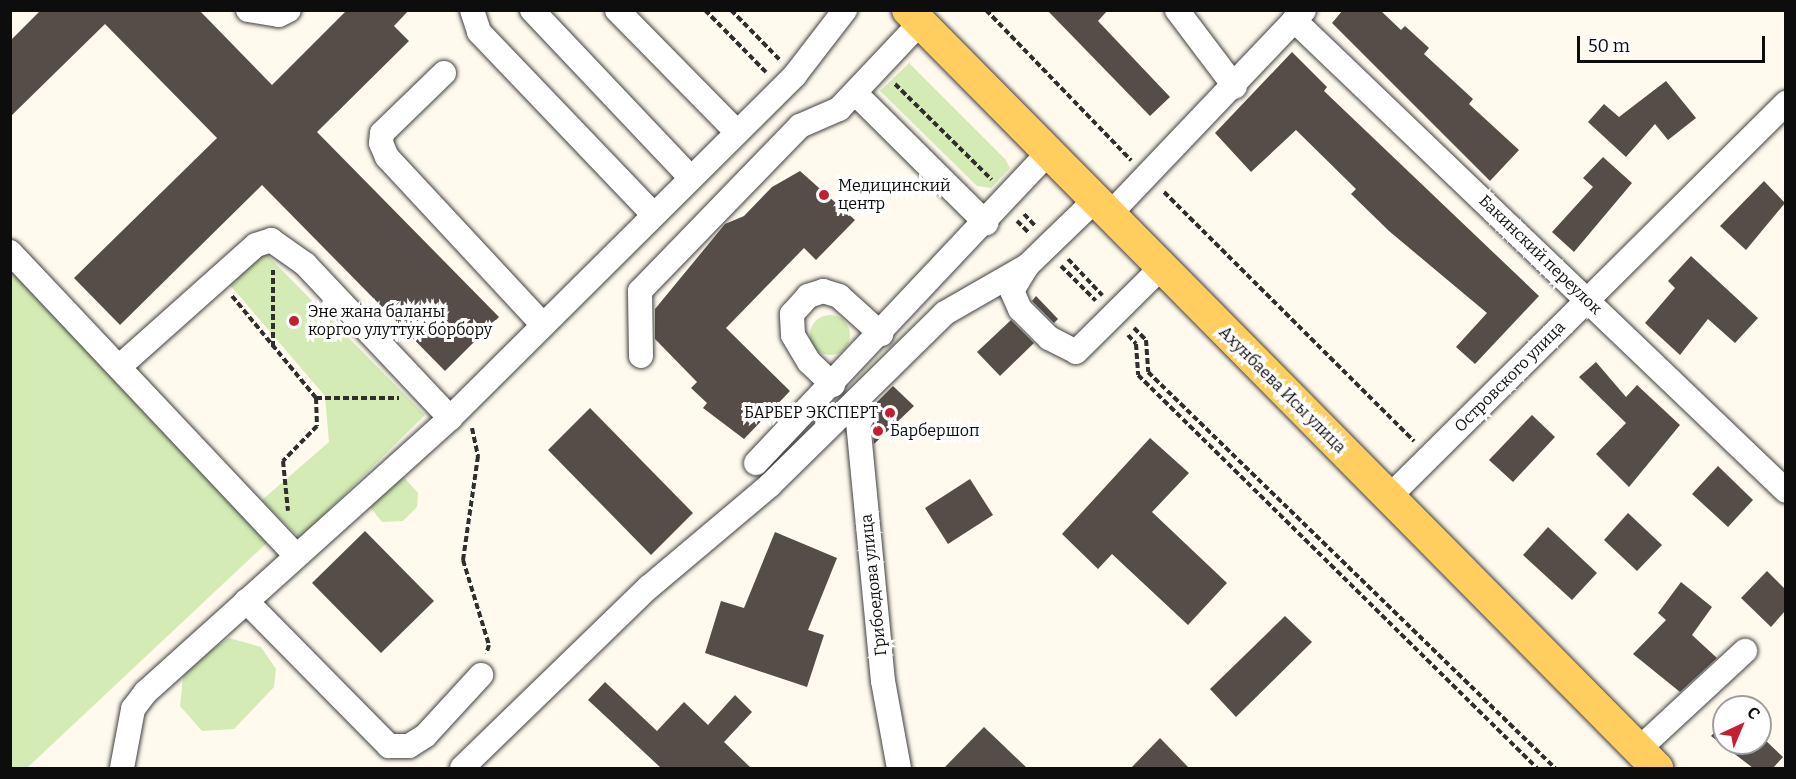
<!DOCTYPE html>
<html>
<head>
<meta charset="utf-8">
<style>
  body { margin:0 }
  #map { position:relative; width:1796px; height:779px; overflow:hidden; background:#fffaed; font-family:Bitter,serif }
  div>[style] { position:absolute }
  .green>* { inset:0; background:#d4ebb5 }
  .round { border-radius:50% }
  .building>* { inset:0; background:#564d49 }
  .path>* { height:4px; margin-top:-2px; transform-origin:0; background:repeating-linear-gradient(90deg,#2f2f2f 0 6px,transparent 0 9px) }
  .roads { filter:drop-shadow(0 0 2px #404040) drop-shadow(0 0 2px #404040) }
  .minor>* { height:24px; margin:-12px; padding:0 12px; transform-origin:12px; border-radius:12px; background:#fff }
  .major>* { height:32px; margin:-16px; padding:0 16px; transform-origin:16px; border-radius:16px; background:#ffce5e }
  .dots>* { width:16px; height:16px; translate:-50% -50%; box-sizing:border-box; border:3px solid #fff; border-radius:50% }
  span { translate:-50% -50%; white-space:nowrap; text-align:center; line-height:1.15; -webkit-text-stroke:6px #fff; paint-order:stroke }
  .poi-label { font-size:16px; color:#0d0d0d }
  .left { translate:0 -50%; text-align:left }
  .right { translate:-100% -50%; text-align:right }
  .street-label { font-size:16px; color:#0d0d0d }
  .frame { position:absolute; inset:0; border:12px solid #0d0d0d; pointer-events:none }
  .north { position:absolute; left:1712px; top:695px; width:60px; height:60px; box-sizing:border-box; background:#fff; border:2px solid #9e9e9e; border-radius:50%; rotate:44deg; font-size:16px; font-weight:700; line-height:24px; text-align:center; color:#0d0d0d }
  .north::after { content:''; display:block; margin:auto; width:21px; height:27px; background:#c41f31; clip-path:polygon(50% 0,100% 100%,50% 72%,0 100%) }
  .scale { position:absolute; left:1577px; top:36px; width:188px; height:27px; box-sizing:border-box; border:3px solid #0d0d0d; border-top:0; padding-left:8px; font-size:18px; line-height:21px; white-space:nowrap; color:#0d0d0d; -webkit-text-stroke:4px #fff; paint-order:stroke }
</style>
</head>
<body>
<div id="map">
  <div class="green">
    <i style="clip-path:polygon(909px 63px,1005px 159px,1010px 168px,991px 188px,977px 186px,880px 91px)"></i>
    <i style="clip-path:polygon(264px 252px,425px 415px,300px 538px,262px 500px,329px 442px,325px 396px,230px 285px)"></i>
    <i style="clip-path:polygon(10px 263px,272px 538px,27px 768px,10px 768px)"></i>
    <i class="round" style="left:810px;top:315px;width:40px;height:40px"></i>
    <i style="clip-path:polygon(402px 475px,418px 493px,417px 507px,403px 521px,382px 522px,366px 502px)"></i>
    <i style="clip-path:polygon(229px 638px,261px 647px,276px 669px,274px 687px,234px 729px,202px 731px,180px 706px,183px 678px,191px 664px)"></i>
  </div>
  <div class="building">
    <i style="clip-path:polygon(41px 10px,199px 10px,272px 85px,347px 10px,409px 10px,394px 26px,409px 41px,317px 132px,499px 317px,445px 371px,262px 185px,120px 325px,74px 278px,217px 138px,105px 24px,10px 117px,10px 41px)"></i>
    <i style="clip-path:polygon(1047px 10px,1108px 10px,1098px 21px,1170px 97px,1150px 116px)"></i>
    <i style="clip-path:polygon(1343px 10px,1380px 10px,1401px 30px,1405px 26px,1429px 48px,1424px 54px,1473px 99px,1469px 104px,1519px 150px,1490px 181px,1332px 23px)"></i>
    <i style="clip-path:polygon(1292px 52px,1327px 87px,1324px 91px,1539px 296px,1475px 364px,1456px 347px,1487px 313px,1389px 231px,1351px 194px,1356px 189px,1296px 130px,1251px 172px,1215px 133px)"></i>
    <i style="clip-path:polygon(1666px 81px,1696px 118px,1668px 140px,1655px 124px,1626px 157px,1588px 122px,1604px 104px,1619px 117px)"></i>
    <i style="clip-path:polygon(1603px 157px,1632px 183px,1574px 252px,1552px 232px,1593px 187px,1583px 178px)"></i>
    <i style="clip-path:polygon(800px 171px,855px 220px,816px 260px,804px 248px,726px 328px,790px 391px,744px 439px,703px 408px,707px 403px,691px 388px,697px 382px,655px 339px,655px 309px,725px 224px,744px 216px,772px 187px)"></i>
    <i style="clip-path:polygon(1764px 181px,1785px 203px,1746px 250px,1720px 226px)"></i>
    <i style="clip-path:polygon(1691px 256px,1758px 318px,1735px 343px,1708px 319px,1680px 355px,1645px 323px,1675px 288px,1668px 281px)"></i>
    <i style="clip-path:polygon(1036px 296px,1058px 319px,1054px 323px,1032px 301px)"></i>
    <i style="clip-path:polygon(1011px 320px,1034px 343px,1000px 376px,977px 352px)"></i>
    <i style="clip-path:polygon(1596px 362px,1626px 397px,1637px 385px,1680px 425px,1629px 487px,1596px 454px,1626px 423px,1579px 377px)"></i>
    <i style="clip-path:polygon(893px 386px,914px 406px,874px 444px,871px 408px)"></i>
    <i style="clip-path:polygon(590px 408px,693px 513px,651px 555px,548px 450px)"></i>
    <i style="clip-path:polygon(1532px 415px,1555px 437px,1513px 482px,1489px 460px)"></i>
    <i style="clip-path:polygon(1150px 438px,1189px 473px,1152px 512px,1227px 583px,1188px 625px,1112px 554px,1098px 569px,1062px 534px)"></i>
    <i style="clip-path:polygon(1718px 466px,1753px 500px,1728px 527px,1692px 494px)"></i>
    <i style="clip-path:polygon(970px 479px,993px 515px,948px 544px,925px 508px)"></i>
    <i style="clip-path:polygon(1628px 513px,1662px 545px,1637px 571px,1604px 540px)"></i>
    <i style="clip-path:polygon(1548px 527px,1597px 573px,1572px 600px,1523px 555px)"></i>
    <i style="clip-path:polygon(365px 531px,434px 601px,381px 653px,312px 583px)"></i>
    <i style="clip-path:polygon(775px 532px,837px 558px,808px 630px,824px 635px,807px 687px,705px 653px,721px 601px,744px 608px)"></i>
    <i style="clip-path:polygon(1767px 571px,1785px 589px,1785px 611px,1771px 627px,1741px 598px)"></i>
    <i style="clip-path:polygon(1681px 582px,1712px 607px,1692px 635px,1717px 658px,1680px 692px,1633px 654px,1666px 620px,1658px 613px)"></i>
    <i style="clip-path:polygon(1285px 616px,1312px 642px,1236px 717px,1210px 689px)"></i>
    <i style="clip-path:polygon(605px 682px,657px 731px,684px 702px,708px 725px,735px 695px,752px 712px,724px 742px,751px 768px,661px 768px,588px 700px)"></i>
    <i style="clip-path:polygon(1724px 722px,1724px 743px,1760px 743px,1760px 735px,1783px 757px,1773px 768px,1753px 768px,1711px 736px)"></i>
    <i style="clip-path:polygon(984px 727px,1027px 768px,944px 768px)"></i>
    <i style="clip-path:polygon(1160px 738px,1189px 768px,1131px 768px)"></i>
  </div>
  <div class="path">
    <i style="left:705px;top:10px;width:87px;rotate:45.5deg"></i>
    <i style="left:731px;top:10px;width:69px;rotate:45.6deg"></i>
    <i style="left:986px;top:10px;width:209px;rotate:46deg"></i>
    <i style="left:895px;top:84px;width:136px;rotate:44.7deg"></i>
    <i style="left:1164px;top:192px;width:353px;rotate:44.9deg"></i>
    <i style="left:1024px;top:214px;width:16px;rotate:47deg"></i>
    <i style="left:1017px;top:221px;width:17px;rotate:45deg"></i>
    <i style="left:1068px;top:259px;width:50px;rotate:46.6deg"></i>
    <i style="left:1061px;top:266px;width:49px;rotate:45deg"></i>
    <i style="left:232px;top:296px;width:132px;rotate:50.5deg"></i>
    <i style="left:316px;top:398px;width:28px;rotate:88deg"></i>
    <i style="left:317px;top:426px;width:49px;rotate:134.2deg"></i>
    <i style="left:283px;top:461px;width:50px;rotate:84.3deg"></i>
    <i style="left:1134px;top:328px;width:17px;rotate:45deg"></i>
    <i style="left:1146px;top:340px;width:32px;rotate:86deg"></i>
    <i style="left:1148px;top:372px;width:568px;rotate:44.22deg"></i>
    <i style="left:1128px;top:335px;width:12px;rotate:48deg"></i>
    <i style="left:1136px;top:344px;width:31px;rotate:86deg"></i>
    <i style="left:1138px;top:375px;width:560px;rotate:44.57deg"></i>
    <i style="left:273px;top:347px;width:77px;rotate:-90deg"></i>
    <i style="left:316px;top:398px;width:83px"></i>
    <i style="left:472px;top:428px;width:29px;rotate:78deg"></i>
    <i style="left:478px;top:456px;width:105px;rotate:98.2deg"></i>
    <i style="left:463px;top:560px;width:89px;rotate:73deg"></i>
    <i style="left:489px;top:645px;width:9px;rotate:108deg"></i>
  </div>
  <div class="roads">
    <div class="minor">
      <i style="left:248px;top:10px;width:31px;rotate:9deg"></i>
      <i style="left:279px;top:15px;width:11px;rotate:-27deg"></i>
      <i style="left:472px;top:10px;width:23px;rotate:72deg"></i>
      <i style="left:479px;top:32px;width:253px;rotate:46.3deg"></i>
      <i style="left:532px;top:10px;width:231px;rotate:46.6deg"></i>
      <i style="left:617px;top:10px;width:171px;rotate:45.5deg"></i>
      <i style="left:1177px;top:10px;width:96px;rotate:53deg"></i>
      <i style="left:1294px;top:20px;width:681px;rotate:43.75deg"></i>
      <i style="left:444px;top:73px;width:86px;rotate:135.9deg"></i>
      <i style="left:382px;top:133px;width:10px;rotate:96deg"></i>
      <i style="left:381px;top:143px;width:15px;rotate:67deg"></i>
      <i style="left:387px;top:157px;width:229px;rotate:47.1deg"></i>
      <i style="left:855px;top:93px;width:185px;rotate:44.8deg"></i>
      <i style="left:1108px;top:216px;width:284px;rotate:-46.4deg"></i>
      <i style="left:10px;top:252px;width:417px;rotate:46.7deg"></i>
      <i style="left:1027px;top:266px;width:29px;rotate:121deg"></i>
      <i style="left:1012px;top:291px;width:20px;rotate:66deg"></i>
      <i style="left:1020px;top:309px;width:41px;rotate:45deg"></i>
      <i style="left:1049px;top:338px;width:30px;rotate:27deg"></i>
      <i style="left:1076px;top:352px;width:120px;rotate:-44.7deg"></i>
      <i style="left:641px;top:356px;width:65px;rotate:-90.9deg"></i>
      <i style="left:640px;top:291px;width:230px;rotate:-45.9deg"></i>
      <i style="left:800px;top:126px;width:43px;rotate:-23.6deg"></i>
      <i style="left:839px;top:109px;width:118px;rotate:-46.7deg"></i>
      <i style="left:119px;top:367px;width:183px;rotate:-41.7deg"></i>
      <i style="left:256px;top:245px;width:16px;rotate:-18deg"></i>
      <i style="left:271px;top:240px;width:42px;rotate:35.2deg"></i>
      <i style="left:305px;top:264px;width:212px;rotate:46.7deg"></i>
      <i style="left:833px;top:385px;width:33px;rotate:-136deg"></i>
      <i style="left:809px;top:362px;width:31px;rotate:-121deg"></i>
      <i style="left:793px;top:335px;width:21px;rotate:-93deg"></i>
      <i style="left:792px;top:314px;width:24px;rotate:-48deg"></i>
      <i style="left:808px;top:296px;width:16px;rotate:-18deg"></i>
      <i style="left:823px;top:291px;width:17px;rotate:17deg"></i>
      <i style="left:839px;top:296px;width:57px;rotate:42.1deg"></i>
      <i style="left:856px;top:401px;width:281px;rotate:84.5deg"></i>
      <i style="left:883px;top:681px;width:88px;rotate:79.6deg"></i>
      <i style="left:756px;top:463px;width:426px;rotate:-46.7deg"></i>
      <i style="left:1388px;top:498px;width:561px;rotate:-44.78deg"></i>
      <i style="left:246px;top:601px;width:204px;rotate:45.4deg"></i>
      <i style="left:389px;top:746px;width:20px"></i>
      <i style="left:409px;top:746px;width:19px;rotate:-32deg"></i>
      <i style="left:425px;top:736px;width:83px;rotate:-47.4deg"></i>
      <i style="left:1638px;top:750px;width:146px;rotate:-42.8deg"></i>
      <i style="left:122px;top:768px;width:60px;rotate:-79.4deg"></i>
      <i style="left:133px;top:709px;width:21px;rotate:-53deg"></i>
      <i style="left:146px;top:692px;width:409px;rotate:-42deg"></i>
      <i style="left:450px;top:418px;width:486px;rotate:-44.8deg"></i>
      <i style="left:795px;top:75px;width:82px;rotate:-52.4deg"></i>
      <i style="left:462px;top:768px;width:260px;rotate:-44.1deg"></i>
      <i style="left:649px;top:587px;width:158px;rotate:-40.1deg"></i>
      <i style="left:770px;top:485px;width:245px;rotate:-44.5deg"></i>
      <i style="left:945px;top:313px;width:95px;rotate:-29.8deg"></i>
      <i style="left:1027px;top:266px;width:93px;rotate:-44.1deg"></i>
    </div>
    <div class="major">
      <i style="left:908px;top:10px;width:1066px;rotate:45.34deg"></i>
    </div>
  </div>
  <div class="dots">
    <i style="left:824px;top:195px;background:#c41f31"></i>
    <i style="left:294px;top:321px;background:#c41f31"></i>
    <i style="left:890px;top:413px;background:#c41f31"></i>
    <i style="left:878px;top:431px;background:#c41f31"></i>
  </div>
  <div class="poi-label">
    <span class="left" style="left:838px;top:195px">Медицинский<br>центр</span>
    <span class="left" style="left:308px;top:321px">Эне жана баланы<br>коргоо улуттук борбору</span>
    <span class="right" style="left:878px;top:413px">БАРБЕР ЭКСПЕРТ</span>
    <span class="left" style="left:890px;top:431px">Барбершоп</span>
  </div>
  <div class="street-label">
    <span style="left:1540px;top:255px;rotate:44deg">Бакинский переулок</span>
    <span style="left:1510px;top:377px;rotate:-45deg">Островского улица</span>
    <span style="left:1282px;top:390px;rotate:45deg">Ахунбаева Исы улица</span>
    <span style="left:874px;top:585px;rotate:-96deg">Грибоедова улица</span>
  </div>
  <div class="frame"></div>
  <div class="north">С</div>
  <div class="scale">50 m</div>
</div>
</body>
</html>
